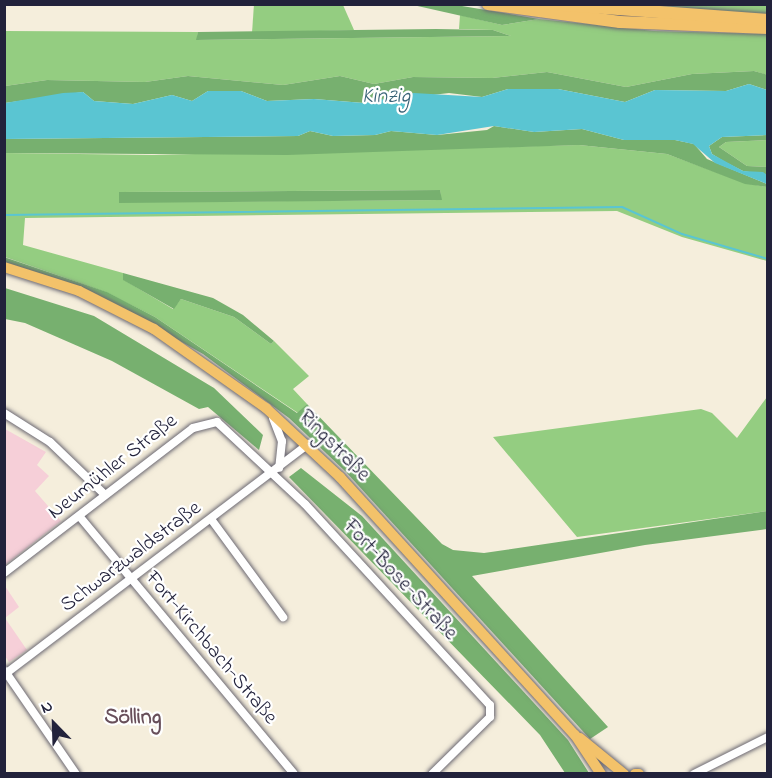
<!DOCTYPE html>
<html>
<head>
<meta charset="utf-8">
<style>
  body { margin:0 }
  #map { position:relative; width:772px; height:778px; overflow:hidden; background:#f5eedc; font-family:"Indie Flower",sans-serif }
  div>[style] { position:absolute }
  .built>* { inset:0; background:#f6cfd8 }
  .green>* { inset:0; background:#94cd81 }
  .forest>* { inset:0; background:#77b06f }
  .water>* { inset:0; background:#5ac5d2 }
  .stream>* { height:2px; margin:-1px; padding:0 1px; transform-origin:1px; border-radius:1px; background:#5ac5d2 }
  .roads { filter:drop-shadow(0 0 2px #6c6973) drop-shadow(0 0 2px #6c6973) }
  .minor>* { height:8px; margin:-4px; padding:0 4px; transform-origin:4px; border-radius:4px; background:#fff }
  .major>* { height:10px; margin:-5px; padding:0 5px; transform-origin:5px; border-radius:5px; background:#f3c26a }
  .highway>* { height:12px; margin:-6px; padding:0 6px; transform-origin:6px; border-radius:6px; background:#f3c26a }
  span { translate:-50% -50%; white-space:nowrap; text-align:center; line-height:1.15; -webkit-text-stroke:4.5px #fff; paint-order:stroke }
  .street-label { font-size:21px; color:#22223b }
  .water-label { font-size:22px; color:#386377; font-style:italic }
  .neighbourhood-label { font-size:22px; color:#684f5a; font-weight:700 }
  .frame { position:absolute; inset:0; border:6px solid #22223b; pointer-events:none }
  .north { position:absolute; left:24px; top:694px; width:60px; height:60px; -webkit-text-stroke:4px #fff; paint-order:stroke; rotate:337deg; font-size:16px; font-weight:700; line-height:24px; text-align:center; color:#22223b }
  .north::after { content:''; display:block; margin:auto; width:21px; height:27px; background:#22223b; clip-path:polygon(50% 0,100% 100%,50% 72%,0 100%) }
</style>
</head>
<body>
<div id="map">
  <div class="built">
    <i style="clip-path:polygon(5px 429px,46px 452px,37px 465px,49px 476px,35px 491px,61px 521px,5px 565px)"></i>
    <i style="clip-path:polygon(5px 586px,19px 607px,5px 618px)"></i>
    <i style="clip-path:polygon(5px 618px,27px 650px,9px 662px,5px 656px)"></i>
  </div>
  <div class="green">
    <i style="clip-path:polygon(254px 4px,343px 5px,354px 30px,252px 33px)"></i>
    <i style="clip-path:polygon(585px 5px,767px 5px,767px 15px)"></i>
    <i style="clip-path:polygon(460px 15px,502px 25px,539px 19px,654px 31px,767px 34px,767px 75px,754px 71px,692px 74px,626px 87px,547px 72px,492px 78px,413px 77px,374px 84px,340px 76px,283px 85px,188px 76px,145px 82px,47px 80px,5px 86px,5px 31px,198px 32px,197px 40px,511px 36px,493px 30px,459px 29px)"></i>
    <i style="clip-path:polygon(767px 140px,767px 167px,747px 166px,719px 147px,726px 142px)"></i>
    <i style="clip-path:polygon(evenodd,579px 145px,667px 154px,745px 183px,767px 187px,767px 261px,682px 237px,617px 211px,25px 218px,23px 245px,123px 273px,124px 280px,173px 309px,181px 299px,234px 317px,271px 344px,274px 341px,309px 376px,293px 389px,307px 404px,298px 413px,155px 317px,106px 292px,5px 257px,4px 153px,154px 155px,579px 145px,440px 190px,441px 200px,119px 202px,120px 192px,440px 190px)"></i>
    <i style="clip-path:polygon(767px 397px,767px 511px,577px 537px,493px 437px,701px 409px,712px 413px,737px 438px)"></i>
  </div>
  <div class="forest">
    <i style="clip-path:polygon(413px 5px,456px 5px,539px 19px,502px 25px)"></i>
    <i style="clip-path:polygon(436px 29px,493px 30px,511px 36px,196px 40px,198px 32px)"></i>
    <i style="clip-path:polygon(754px 71px,768px 75px,767px 90px,749px 84px,726px 91px,655px 90px,625px 102px,558px 89px,508px 89px,482px 97px,449px 93px,364px 103px,314px 99px,267px 101px,241px 91px,208px 91px,192px 101px,172px 95px,133px 104px,94px 101px,83px 92px,5px 103px,5px 86px,47px 80px,145px 82px,188px 76px,283px 85px,340px 76px,374px 84px,413px 77px,492px 78px,547px 72px,626px 87px,692px 74px)"></i>
    <i style="clip-path:polygon(494px 126px,534px 132px,582px 129px,624px 140px,675px 140px,694px 144px,707px 159px,767px 184px,767px 187px,745px 184px,667px 154px,579px 145px,287px 155px,5px 153px,4px 139px,298px 136px,310px 131px,333px 136px,375px 135px,391px 131px,437px 135px,487px 130px)"></i>
    <i style="clip-path:polygon(767px 135px,767px 140px,726px 142px,719px 147px,747px 166px,767px 167px,767px 175px,743px 171px,725px 162px,712px 154px,709px 146px,722px 137px)"></i>
    <i style="clip-path:polygon(440px 190px,442px 200px,119px 203px,119px 192px)"></i>
    <i style="clip-path:polygon(4px 257px,107px 292px,155px 317px,297px 413px,307px 404px,442px 544px,453px 550px,484px 553px,767px 511px,767px 529px,645px 545px,472px 576px,608px 727px,590px 739px,346px 472px,289px 418px,203px 354px,129px 312px,5px 264px)"></i>
    <i style="clip-path:polygon(123px 273px,213px 298px,243px 315px,274px 341px,271px 344px,234px 317px,181px 299px,174px 309px,123px 280px)"></i>
    <i style="clip-path:polygon(5px 288px,94px 316px,214px 388px,263px 435px,259px 450px,208px 407px,199px 409px,112px 361px,25px 323px,5px 319px)"></i>
    <i style="clip-path:polygon(301px 468px,362px 516px,568px 740px,589px 773px,565px 773px,540px 735px,289px 477px)"></i>
  </div>
  <div class="water">
    <i style="clip-path:polygon(749px 84px,767px 90px,767px 135px,722px 137px,709px 146px,712px 154px,743px 171px,763px 172px,767px 175px,767px 184px,715px 163px,693px 144px,675px 140px,624px 140px,582px 129px,534px 132px,494px 126px,437px 135px,391px 131px,375px 135px,333px 136px,310px 131px,298px 136px,5px 139px,5px 103px,63px 93px,83px 92px,94px 101px,133px 104px,172px 95px,192px 101px,208px 91px,241px 91px,267px 101px,314px 99px,364px 103px,414px 93px,482px 97px,508px 89px,558px 89px,625px 102px,655px 90px,726px 91px)"></i>
  </div>
  <div class="stream">
    <i style="left:4px;top:215px;width:618px;rotate:-0.74deg"></i>
    <i style="left:622px;top:207px;width:66px;rotate:24.2deg"></i>
    <i style="left:682px;top:234px;width:90px;rotate:16.2deg"></i>
  </div>
  <div class="roads">
    <div class="minor">
      <i style="left:4px;top:413px;width:54px;rotate:32.2deg"></i>
      <i style="left:50px;top:442px;width:76px;rotate:43.9deg"></i>
      <i style="left:273px;top:418px;width:25px;rotate:69deg"></i>
      <i style="left:282px;top:441px;width:27px;rotate:96deg"></i>
      <i style="left:80px;top:517px;width:334px;rotate:50.2deg"></i>
      <i style="left:211px;top:519px;width:122px;rotate:53.7deg"></i>
      <i style="left:4px;top:573px;width:238px;rotate:-37.5deg"></i>
      <i style="left:193px;top:428px;width:25px;rotate:-14deg"></i>
      <i style="left:217px;top:422px;width:120px;rotate:43deg"></i>
      <i style="left:305px;top:504px;width:273px;rotate:47.4deg"></i>
      <i style="left:490px;top:705px;width:12px;rotate:90deg"></i>
      <i style="left:490px;top:717px;width:81px;rotate:135.5deg"></i>
      <i style="left:5px;top:671px;width:125px;rotate:55.4deg"></i>
      <i style="left:4px;top:675px;width:382px;rotate:-37.2deg"></i>
      <i style="left:694px;top:774px;width:83px;rotate:-26.6deg"></i>
    </div>
    <div class="major">
      <i style="left:4px;top:267px;width:79px;rotate:17.7deg"></i>
      <i style="left:79px;top:291px;width:84px;rotate:26.9deg"></i>
      <i style="left:154px;top:329px;width:137px;rotate:35.2deg"></i>
      <i style="left:266px;top:408px;width:101px;rotate:43deg"></i>
      <i style="left:340px;top:477px;width:349px;rotate:47.7deg"></i>
      <i style="left:575px;top:735px;width:47px;rotate:56.3deg"></i>
      <i style="left:580px;top:738px;width:57px;rotate:39.3deg"></i>
      <i style="left:635px;top:774px;width:4px"></i>
    </div>
    <div class="highway">
      <i style="left:488px;top:4px;width:133px;rotate:7.8deg"></i>
      <i style="left:620px;top:22px;width:148px;rotate:2.3deg"></i>
      <i style="left:550px;top:4px;width:219px;rotate:4.2deg"></i>
    </div>
  </div>
  <div class="street-label">
    <span style="left:334px;top:446px;rotate:45deg">Ringstraße</span>
    <span style="left:113px;top:467px;rotate:-38deg">Neumühler Straße</span>
    <span style="left:131px;top:557px;rotate:-37deg">Schwarzwaldstraße</span>
    <span style="left:400px;top:580px;rotate:47deg">Fort-Bose-Straße</span>
    <span style="left:211px;top:648px;rotate:50deg">Fort-Kirchbach-Straße</span>
  </div>
  <div class="water-label">
    <span style="left:386px;top:98px">Kinzig</span>
  </div>
  <div class="neighbourhood-label">
    <span style="left:133px;top:719px">Sölling</span>
  </div>
  <div class="frame"></div>
  <div class="north">N</div>
</div>
</body>
</html>
